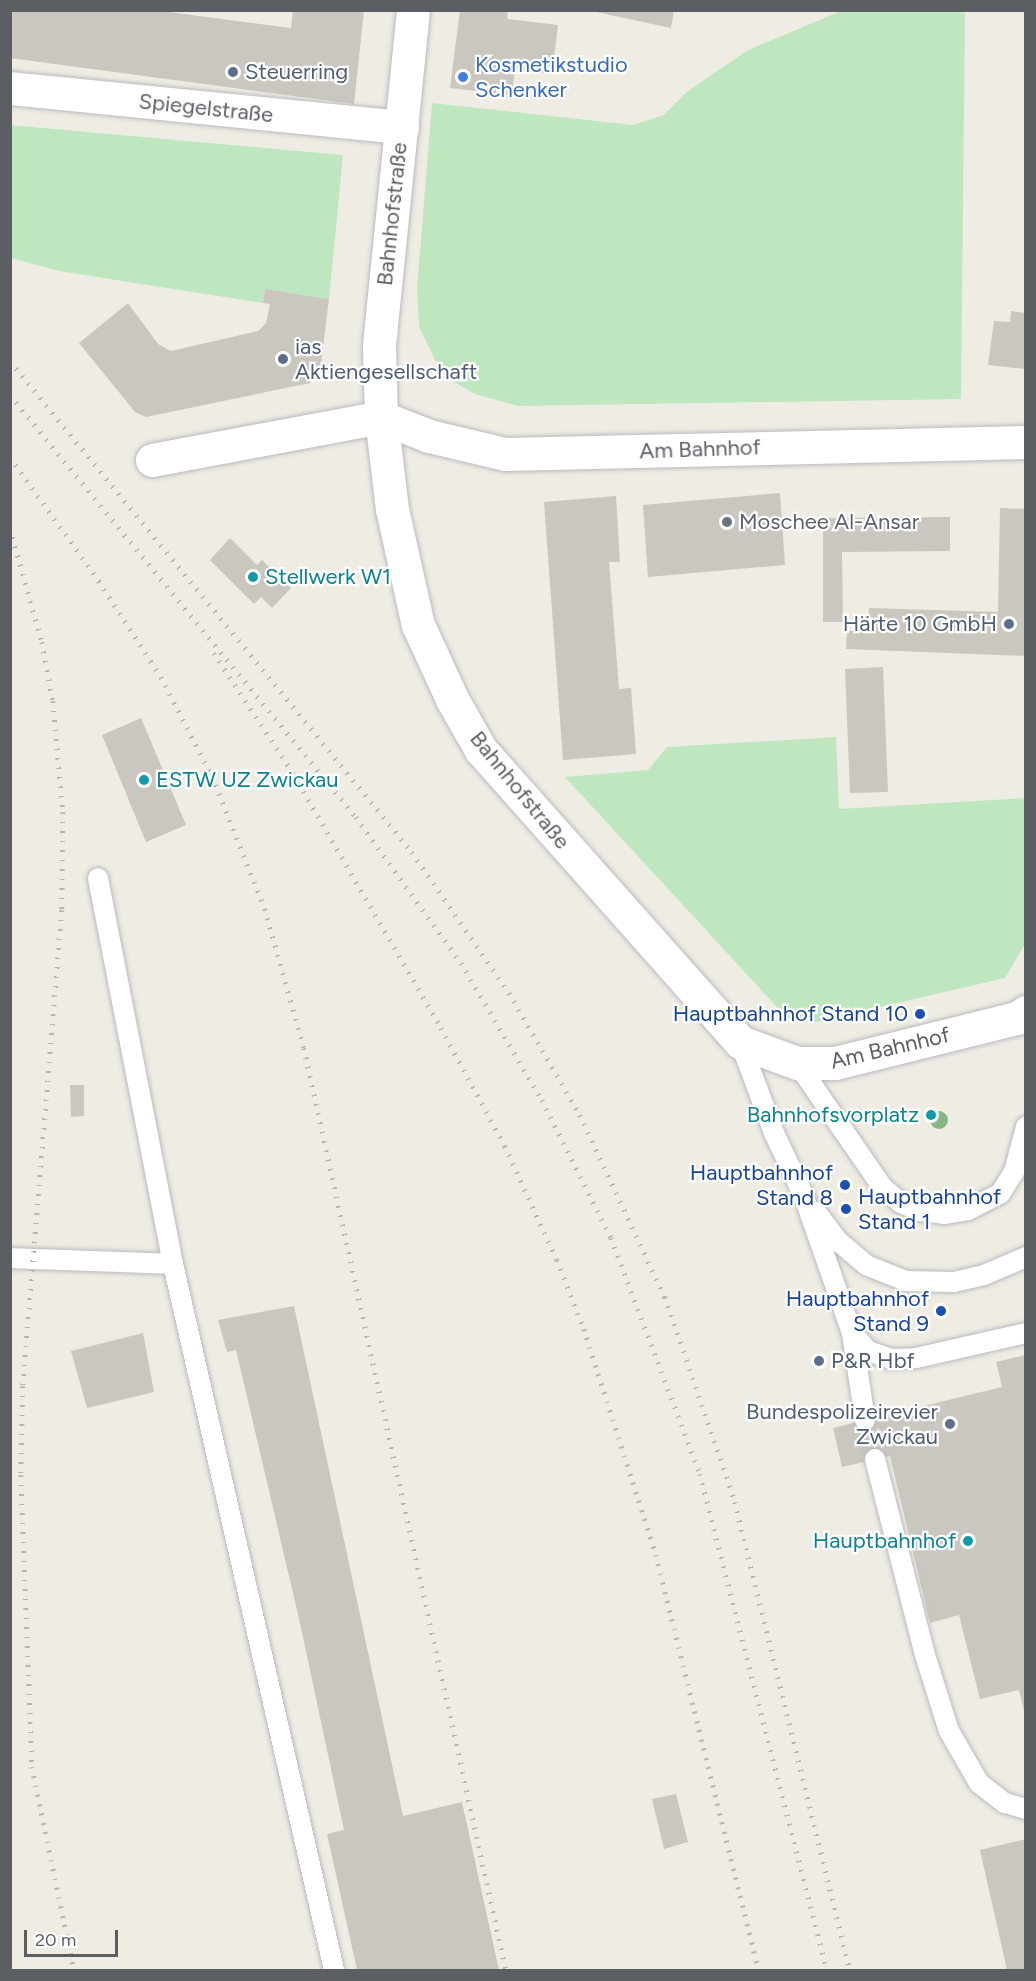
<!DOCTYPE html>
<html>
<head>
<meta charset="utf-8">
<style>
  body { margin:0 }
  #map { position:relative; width:1036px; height:1981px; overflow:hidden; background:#efece3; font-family:Figtree,sans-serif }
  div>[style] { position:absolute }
  .green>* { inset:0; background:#bee7bf }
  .building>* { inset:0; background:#cac6c0 }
  .roads { filter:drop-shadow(0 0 2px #b8bbc0) drop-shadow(0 0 2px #b8bbc0) }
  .service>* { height:20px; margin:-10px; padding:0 10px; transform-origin:10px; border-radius:10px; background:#fff }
  .minor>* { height:33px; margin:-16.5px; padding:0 16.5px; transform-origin:16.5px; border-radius:16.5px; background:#fff }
  .tertiary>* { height:33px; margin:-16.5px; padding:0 16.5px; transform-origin:16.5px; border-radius:16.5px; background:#fff }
  .rail>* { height:4.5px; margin-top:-2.25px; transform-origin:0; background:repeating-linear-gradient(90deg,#b4b5b5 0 1.5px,transparent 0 9.5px) }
  .trees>* { width:18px; height:18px; margin:-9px; border-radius:50%; background:#86b484 }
  .dots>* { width:16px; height:16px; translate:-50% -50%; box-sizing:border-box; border:3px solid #fff; border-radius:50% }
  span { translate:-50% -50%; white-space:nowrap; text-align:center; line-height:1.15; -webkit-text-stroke:4.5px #fff; paint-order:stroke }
  .shop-label { font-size:22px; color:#366cbe }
  .left { translate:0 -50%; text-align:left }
  .service-label { font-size:22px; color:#4e5e75 }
  .right { translate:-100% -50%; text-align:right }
  .street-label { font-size:22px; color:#5b5f64 }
  .worship-label { font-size:22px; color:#5b616d }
  .culture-label { font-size:22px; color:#0d838f }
  .transit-label { font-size:22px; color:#164399 }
  .frame { position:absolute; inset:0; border:12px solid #5b5f64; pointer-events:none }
  .scale { position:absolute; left:24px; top:1930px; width:94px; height:27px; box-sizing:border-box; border:3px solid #5b5f64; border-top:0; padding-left:8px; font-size:18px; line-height:21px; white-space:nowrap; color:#5b5f64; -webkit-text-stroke:4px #fff; paint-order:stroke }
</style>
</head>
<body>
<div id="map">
  <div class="green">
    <i style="clip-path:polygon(946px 10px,965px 13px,961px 399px,518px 406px,475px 394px,449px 379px,436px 362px,419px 326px,417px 289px,432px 103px,633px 125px,664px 115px,688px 91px,748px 50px,841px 11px)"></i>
    <i style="clip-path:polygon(10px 125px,343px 155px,329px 299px,265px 289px,263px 303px,59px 271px,11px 258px)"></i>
    <i style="clip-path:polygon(836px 737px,839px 809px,1025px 798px,1025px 944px,1005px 978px,816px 1022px,787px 1018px,565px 777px,648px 770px,667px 747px)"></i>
  </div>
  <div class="building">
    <i style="clip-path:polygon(10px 10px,154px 10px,291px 28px,293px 10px,364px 10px,354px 104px,10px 58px)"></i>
    <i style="clip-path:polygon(460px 10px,508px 10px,507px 19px,558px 25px,552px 74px,515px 69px,512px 95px,450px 88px)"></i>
    <i style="clip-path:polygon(587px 10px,674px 10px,671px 28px)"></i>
    <i style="clip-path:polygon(265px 289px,329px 299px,320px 372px,310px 383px,146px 417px,135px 412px,79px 343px,128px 303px,158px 344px,171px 351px,258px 331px,266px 323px,270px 304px,263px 303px)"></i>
    <i style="clip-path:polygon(1011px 311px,1026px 313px,1026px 369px,988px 365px,994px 321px,1010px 322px)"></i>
    <i style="clip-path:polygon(780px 493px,785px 565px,648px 577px,643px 505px)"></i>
    <i style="clip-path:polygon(616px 496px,620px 562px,609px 562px,619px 689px,631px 688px,636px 754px,563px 760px,544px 502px)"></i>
    <i style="clip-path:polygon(1000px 508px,1026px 509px,1026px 656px,846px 649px,847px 631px,868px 631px,869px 608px,998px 612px)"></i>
    <i style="clip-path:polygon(950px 517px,950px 551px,842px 552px,843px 622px,823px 622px,823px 518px)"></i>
    <i style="clip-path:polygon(230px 538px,257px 565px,262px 560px,291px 588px,272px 608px,261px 597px,254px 604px,210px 560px)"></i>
    <i style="clip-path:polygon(883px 667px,888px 792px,850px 793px,845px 669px)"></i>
    <i style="clip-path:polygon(141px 718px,186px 825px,146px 842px,102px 735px)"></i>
    <i style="clip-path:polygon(70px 1085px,84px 1085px,84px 1116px,71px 1117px)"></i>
    <i style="clip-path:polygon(294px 1306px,403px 1816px,462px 1802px,499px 1970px,357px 1970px,327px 1834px,344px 1830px,300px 1623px,236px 1350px,227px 1352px,218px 1320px)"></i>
    <i style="clip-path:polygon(143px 1333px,154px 1392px,87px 1408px,71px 1351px)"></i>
    <i style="clip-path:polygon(1026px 1355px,1026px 1715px,1025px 1715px,1019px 1690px,980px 1699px,959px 1615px,930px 1623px,890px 1456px,842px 1467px,833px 1428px,1002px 1387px,996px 1362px)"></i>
    <i style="clip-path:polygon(676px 1794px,688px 1842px,664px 1849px,652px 1799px)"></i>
    <i style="clip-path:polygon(1026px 1839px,1026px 1970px,1007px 1970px,980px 1850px)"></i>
  </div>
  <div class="roads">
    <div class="service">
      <i style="left:740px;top:1042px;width:97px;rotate:69.5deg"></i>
      <i style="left:774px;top:1133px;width:68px;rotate:64.6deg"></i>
      <i style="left:803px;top:1194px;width:147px;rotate:70.6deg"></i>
      <i style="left:852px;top:1333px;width:24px;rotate:48deg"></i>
      <i style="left:868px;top:1351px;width:24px;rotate:19deg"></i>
      <i style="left:891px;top:1359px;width:25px;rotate:-2deg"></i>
      <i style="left:916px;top:1358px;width:113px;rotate:-12.8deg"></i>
      <i style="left:797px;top:1063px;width:152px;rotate:55.5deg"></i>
      <i style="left:883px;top:1188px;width:23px;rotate:40deg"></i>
      <i style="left:901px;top:1203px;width:21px;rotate:23deg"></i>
      <i style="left:920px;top:1211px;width:24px;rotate:7deg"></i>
      <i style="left:944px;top:1214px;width:24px;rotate:-9deg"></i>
      <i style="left:968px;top:1210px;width:36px;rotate:-27deg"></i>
      <i style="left:1000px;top:1194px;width:26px;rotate:-58deg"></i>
      <i style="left:1014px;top:1172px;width:47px;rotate:-75.1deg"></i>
      <i style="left:816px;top:1212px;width:38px;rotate:53deg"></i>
      <i style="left:839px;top:1242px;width:35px;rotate:40deg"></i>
      <i style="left:866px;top:1265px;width:43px;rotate:21.8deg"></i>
      <i style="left:906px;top:1281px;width:48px;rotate:1.2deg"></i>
      <i style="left:954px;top:1282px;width:31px;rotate:-13deg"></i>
      <i style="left:984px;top:1275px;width:46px;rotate:-23.2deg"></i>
      <i style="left:10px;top:1258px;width:163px;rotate:2.1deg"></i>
      <i style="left:173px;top:1264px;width:393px;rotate:-101deg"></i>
      <i style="left:173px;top:1264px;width:724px;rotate:77.15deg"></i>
      <i style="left:852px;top:1333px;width:88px;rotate:81.5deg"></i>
      <i style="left:875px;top:1459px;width:202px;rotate:75.7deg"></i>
      <i style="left:925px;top:1655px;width:80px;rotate:72.5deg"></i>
      <i style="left:949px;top:1731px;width:60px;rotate:60deg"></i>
      <i style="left:979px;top:1783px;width:33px;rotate:38deg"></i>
      <i style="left:1005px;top:1803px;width:22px;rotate:16deg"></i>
    </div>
    <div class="minor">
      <i style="left:152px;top:460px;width:233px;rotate:-10.6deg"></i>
      <i style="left:381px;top:417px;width:93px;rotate:83.2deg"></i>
      <i style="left:392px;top:509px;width:119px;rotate:77.4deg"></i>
      <i style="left:418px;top:625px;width:81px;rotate:65.3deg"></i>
      <i style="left:452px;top:699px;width:59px;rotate:60.4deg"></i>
      <i style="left:481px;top:750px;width:390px;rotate:48.4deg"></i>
      <i style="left:740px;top:1042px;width:61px;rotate:20.2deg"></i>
      <i style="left:797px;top:1063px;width:38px"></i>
      <i style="left:835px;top:1063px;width:187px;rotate:-13.9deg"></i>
      <i style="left:1017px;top:1018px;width:11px;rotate:-34deg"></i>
    </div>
    <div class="tertiary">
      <i style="left:413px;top:10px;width:338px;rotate:95.8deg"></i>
      <i style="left:379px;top:346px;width:71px;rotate:88.4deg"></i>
      <i style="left:381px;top:417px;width:52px;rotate:21.6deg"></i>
      <i style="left:429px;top:436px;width:78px;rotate:13.3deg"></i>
      <i style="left:505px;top:454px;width:521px;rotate:-1.32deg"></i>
      <i style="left:10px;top:88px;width:394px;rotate:5.7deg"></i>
    </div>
  </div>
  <div class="rail">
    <i style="left:10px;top:361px;width:635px;rotate:50.69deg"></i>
    <i style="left:412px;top:852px;width:171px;rotate:55.5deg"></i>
    <i style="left:509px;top:993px;width:141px;rotate:59.8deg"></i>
    <i style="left:580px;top:1115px;width:201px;rotate:65deg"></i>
    <i style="left:665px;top:1297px;width:217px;rotate:71.1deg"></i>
    <i style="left:735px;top:1502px;width:482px;rotate:76.2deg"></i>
    <i style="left:10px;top:395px;width:546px;rotate:50.65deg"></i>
    <i style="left:356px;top:817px;width:180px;rotate:54.3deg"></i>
    <i style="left:461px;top:963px;width:159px;rotate:59.4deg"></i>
    <i style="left:542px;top:1100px;width:154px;rotate:63.4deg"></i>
    <i style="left:611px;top:1238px;width:252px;rotate:69.3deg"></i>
    <i style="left:700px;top:1474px;width:512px;rotate:75.64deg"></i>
    <i style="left:10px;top:457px;width:153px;rotate:54.3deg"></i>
    <i style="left:99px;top:581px;width:114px;rotate:57.1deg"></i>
    <i style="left:161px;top:677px;width:111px;rotate:62.7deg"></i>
    <i style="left:212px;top:776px;width:143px;rotate:68.3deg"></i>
    <i style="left:265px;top:909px;width:144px;rotate:74.3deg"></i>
    <i style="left:304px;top:1048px;width:944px;rotate:77.64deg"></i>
    <i style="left:10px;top:528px;width:118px;rotate:74.3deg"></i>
    <i style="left:42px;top:642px;width:60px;rotate:79.4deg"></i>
    <i style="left:53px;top:701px;width:111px;rotate:84.9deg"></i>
    <i style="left:63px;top:812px;width:98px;rotate:90.6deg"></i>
    <i style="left:62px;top:910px;width:478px;rotate:94.7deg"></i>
    <i style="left:23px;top:1386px;width:89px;rotate:91.3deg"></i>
    <i style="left:21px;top:1475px;width:292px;rotate:87.8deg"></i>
    <i style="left:32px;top:1767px;width:207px;rotate:78.3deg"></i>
    <i style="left:214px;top:653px;width:146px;rotate:56.7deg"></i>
    <i style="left:294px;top:775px;width:293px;rotate:59.8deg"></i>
    <i style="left:441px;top:1028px;width:134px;rotate:61.5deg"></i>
    <i style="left:505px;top:1146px;width:125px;rotate:65.5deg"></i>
    <i style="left:557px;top:1260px;width:74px;rotate:68.6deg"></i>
    <i style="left:584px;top:1329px;width:237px;rotate:72.3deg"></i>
    <i style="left:656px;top:1555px;width:428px;rotate:76.1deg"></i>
  </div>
  <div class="trees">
    <i style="left:939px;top:1120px"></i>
  </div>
  <div class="dots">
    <i style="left:233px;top:72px;background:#5c6f8a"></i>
    <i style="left:463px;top:77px;background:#3f7fe0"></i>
    <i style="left:283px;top:359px;background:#5c6f8a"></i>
    <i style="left:727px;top:522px;background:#6b7280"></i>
    <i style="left:253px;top:577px;background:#0f9aa8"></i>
    <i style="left:1009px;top:624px;background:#5c6f8a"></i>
    <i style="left:144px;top:780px;background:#0f9aa8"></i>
    <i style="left:920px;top:1014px;background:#1a4fb4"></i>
    <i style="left:931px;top:1115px;background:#0f9aa8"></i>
    <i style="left:845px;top:1185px;background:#1a4fb4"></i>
    <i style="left:846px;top:1209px;background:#1a4fb4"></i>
    <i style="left:941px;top:1311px;background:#1a4fb4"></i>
    <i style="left:819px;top:1361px;background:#5c6f8a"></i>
    <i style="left:950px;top:1424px;background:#5c6f8a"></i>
    <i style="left:968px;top:1541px;background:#0f9aa8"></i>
  </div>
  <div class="shop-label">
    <span class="left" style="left:475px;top:77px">Kosmetikstudio<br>Schenker</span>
  </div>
  <div class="service-label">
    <span class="left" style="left:245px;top:72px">Steuerring</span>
    <span class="left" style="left:295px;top:359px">ias<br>Aktiengesellschaft</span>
    <span class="right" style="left:997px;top:624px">Härte 10 GmbH</span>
    <span class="left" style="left:831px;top:1361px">P&amp;R Hbf</span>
    <span class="right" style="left:938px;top:1424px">Bundespolizeirevier<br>Zwickau</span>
  </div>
  <div class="street-label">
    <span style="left:206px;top:108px;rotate:6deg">Spiegelstraße</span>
    <span style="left:392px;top:214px;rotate:-84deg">Bahnhofstraße</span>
    <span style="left:700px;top:449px;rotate:-2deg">Am Bahnhof</span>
    <span style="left:520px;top:790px;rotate:51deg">Bahnhofstraße</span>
    <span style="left:890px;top:1048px;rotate:-13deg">Am Bahnhof</span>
  </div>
  <div class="worship-label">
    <span class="left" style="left:739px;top:522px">Moschee Al-Ansar</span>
  </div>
  <div class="culture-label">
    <span class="left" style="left:265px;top:577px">Stellwerk W1</span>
    <span class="left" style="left:156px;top:780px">ESTW UZ Zwickau</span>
    <span class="right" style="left:919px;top:1115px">Bahnhofsvorplatz</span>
    <span class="right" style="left:956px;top:1541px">Hauptbahnhof</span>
  </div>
  <div class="transit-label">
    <span class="right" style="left:908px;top:1014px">Hauptbahnhof Stand 10</span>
    <span class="right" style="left:833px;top:1185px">Hauptbahnhof<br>Stand 8</span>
    <span class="left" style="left:858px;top:1209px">Hauptbahnhof<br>Stand 1</span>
    <span class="right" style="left:929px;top:1311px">Hauptbahnhof<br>Stand 9</span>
  </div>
  <div class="frame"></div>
  <div class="scale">20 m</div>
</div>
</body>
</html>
